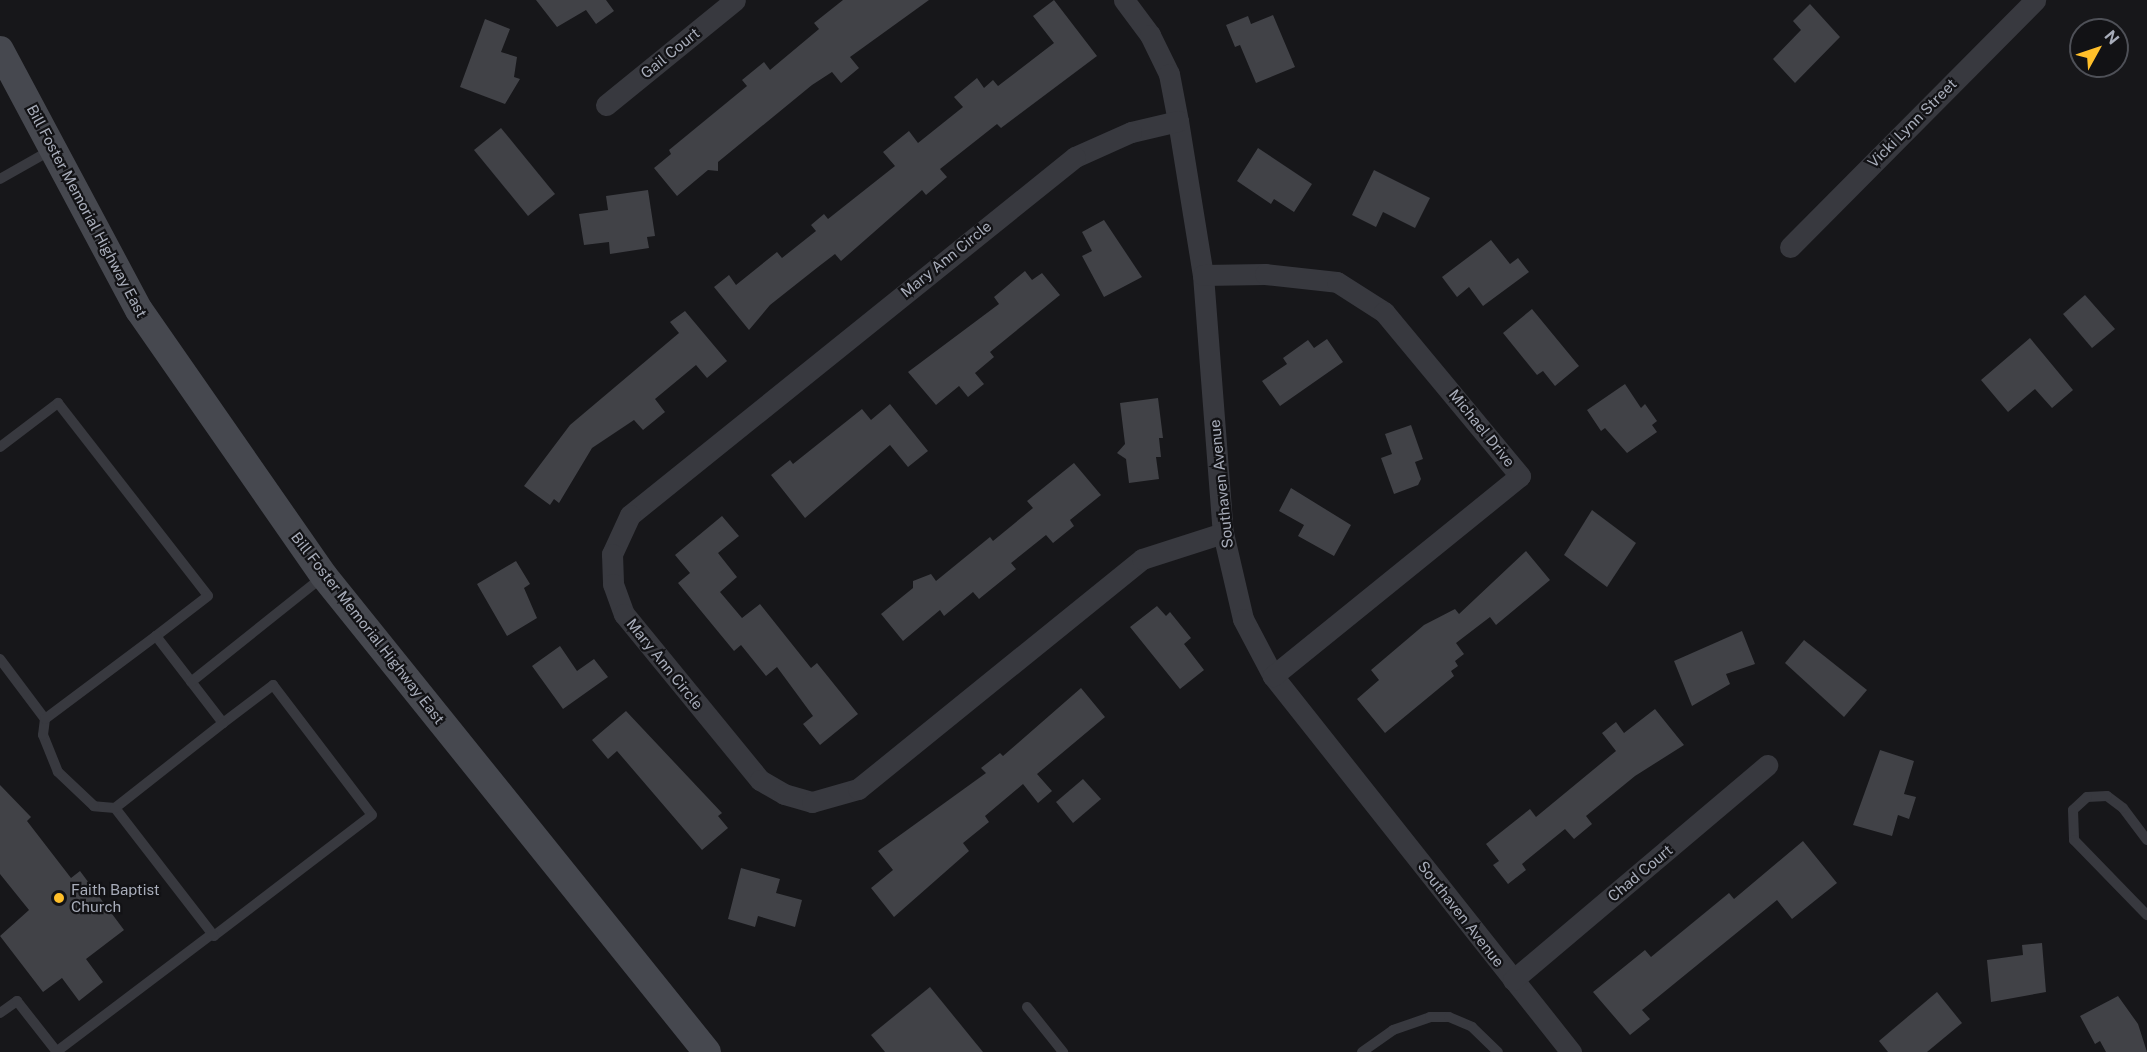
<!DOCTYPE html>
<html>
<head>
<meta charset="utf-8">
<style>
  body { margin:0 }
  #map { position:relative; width:2147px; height:1052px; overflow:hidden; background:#17171a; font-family:"Public Sans",sans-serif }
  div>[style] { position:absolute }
  .building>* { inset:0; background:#414247 }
  .lane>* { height:10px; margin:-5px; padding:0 5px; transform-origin:5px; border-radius:5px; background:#38393f }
  .street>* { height:21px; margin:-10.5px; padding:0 10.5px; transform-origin:10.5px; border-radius:10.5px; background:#38393f }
  .secondary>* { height:28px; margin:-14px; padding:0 14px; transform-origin:14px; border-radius:14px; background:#46484f }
  .dots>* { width:16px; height:16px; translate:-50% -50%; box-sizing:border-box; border:3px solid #121215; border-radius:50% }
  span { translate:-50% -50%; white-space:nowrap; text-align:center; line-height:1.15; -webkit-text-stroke:4.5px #121215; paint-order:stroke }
  .street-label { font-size:15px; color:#a8adba }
  .poi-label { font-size:15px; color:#a8adba }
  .left { translate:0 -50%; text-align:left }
  .north { position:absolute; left:2069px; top:18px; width:60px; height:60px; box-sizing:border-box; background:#121215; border:2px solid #4e5057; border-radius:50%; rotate:50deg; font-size:16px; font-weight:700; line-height:24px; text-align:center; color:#a8adba }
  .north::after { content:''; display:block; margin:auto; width:21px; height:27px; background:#ffbf2a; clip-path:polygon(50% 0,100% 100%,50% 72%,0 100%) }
</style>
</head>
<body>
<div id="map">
  <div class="building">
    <i style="clip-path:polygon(536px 0,606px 0,614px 11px,596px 24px,586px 10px,557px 27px)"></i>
    <i style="clip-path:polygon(843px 0,929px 0,850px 57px,859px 68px,841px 83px,832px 72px,812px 85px,718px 162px,718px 171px,708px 170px,677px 196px,654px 168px,671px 154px,669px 150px,747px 86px,742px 80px,764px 62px,770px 70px,819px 29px,814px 23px)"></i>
    <i style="clip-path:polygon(1054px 0,1097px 56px,1001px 128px,997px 124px,940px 169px,947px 177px,926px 195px,922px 190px,841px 261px,835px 254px,818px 267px,770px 305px,749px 330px,714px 287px,729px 275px,736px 285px,777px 252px,782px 258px,816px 231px,811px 225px,824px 214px,828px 219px,895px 166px,883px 152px,909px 131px,918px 143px,963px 107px,954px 97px,977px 78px,984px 88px,993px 80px,998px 86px,1054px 43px,1033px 16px)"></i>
    <i style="clip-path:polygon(1810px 4px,1840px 37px,1795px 83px,1773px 59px,1801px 30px,1793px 21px)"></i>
    <i style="clip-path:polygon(1273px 15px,1295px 67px,1256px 83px,1240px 45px,1235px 47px,1226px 25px,1248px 16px,1251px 24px)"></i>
    <i style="clip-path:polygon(485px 19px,510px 29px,501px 52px,517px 57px,514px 77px,520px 79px,505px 104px,460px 87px)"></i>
    <i style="clip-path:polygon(501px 128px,555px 194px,528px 216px,474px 150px)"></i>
    <i style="clip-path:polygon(1258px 148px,1312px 184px,1294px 212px,1274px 199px,1271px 204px,1237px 181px)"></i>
    <i style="clip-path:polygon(1374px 170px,1430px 198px,1415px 228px,1383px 212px,1376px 227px,1352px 215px)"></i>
    <i style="clip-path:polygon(648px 190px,655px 236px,647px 237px,649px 248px,610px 254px,609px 242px,584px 245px,579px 214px,608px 210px,606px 196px)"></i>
    <i style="clip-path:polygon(1104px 220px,1142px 277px,1104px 297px,1082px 256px,1092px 251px,1082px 232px)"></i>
    <i style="clip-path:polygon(1491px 240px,1510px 264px,1518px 258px,1529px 272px,1483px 306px,1469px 287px,1457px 297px,1442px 277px)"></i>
    <i style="clip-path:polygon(1025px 271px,1032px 280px,1042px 273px,1060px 295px,990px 352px,994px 357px,975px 373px,984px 384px,968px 397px,959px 386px,936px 405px,908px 372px,999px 304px,994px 297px)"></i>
    <i style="clip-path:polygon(2085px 295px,2115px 329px,2092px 348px,2063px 314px)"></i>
    <i style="clip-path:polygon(1532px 309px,1579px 366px,1555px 386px,1543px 371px,1537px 375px,1503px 333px)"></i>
    <i style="clip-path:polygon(685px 311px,727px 361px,707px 378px,696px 365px,655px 399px,665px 412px,643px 430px,634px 420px,592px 448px,559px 503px,554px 499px,550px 505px,524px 486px,570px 425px,679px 333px,670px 322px)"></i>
    <i style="clip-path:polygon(2030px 338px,2073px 390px,2052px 408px,2035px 389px,2008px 412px,1981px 380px)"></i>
    <i style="clip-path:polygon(1327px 339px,1343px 362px,1280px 406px,1262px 381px,1287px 364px,1283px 358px,1308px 340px,1314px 348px)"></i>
    <i style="clip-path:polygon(1625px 384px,1641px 408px,1645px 404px,1657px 421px,1652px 425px,1657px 432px,1627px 453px,1605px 428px,1601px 431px,1587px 410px)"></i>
    <i style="clip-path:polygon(1158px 398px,1163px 438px,1159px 438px,1161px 457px,1156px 457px,1159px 479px,1129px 483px,1126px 459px,1117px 453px,1125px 444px,1120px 403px)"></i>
    <i style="clip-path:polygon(890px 404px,928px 451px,908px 467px,890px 445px,805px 518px,771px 475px,790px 460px,793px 464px,862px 409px,871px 420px)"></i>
    <i style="clip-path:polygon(1411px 425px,1423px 459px,1415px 462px,1421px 479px,1418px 485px,1394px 494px,1381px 458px,1392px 454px,1385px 434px)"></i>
    <i style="clip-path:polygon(1074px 463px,1101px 495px,1070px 520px,1074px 526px,1053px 543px,1046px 535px,1011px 563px,1016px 569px,979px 599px,973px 592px,944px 616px,940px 610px,903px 641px,881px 614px,913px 588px,913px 581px,931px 574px,936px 581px,990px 537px,993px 541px,1033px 508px,1027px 501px)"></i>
    <i style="clip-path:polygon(1291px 488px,1351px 525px,1334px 556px,1298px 536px,1304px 525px,1279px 511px)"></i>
    <i style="clip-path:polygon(1592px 510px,1636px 543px,1607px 587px,1564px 555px)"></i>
    <i style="clip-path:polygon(722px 516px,739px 536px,718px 553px,737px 577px,720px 592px,742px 618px,760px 604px,811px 668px,817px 663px,858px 714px,820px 745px,803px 724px,813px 716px,777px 667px,766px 676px,741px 645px,734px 651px,678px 583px,690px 573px,675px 555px)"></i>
    <i style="clip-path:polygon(1526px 551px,1550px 580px,1496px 625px,1490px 617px,1456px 643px,1464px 654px,1455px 661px,1458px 666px,1451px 671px,1454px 676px,1385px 733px,1357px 699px,1379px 680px,1371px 670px,1424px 625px,1455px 609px,1459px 614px)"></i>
    <i style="clip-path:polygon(516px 561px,530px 584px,524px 588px,537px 618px,507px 636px,477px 584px)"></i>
    <i style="clip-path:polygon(1157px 606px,1166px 616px,1170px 612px,1191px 638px,1184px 644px,1204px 670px,1180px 689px,1130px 627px)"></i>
    <i style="clip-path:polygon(1742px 631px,1755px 664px,1726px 674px,1730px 684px,1692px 706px,1674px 661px)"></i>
    <i style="clip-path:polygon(1804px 640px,1867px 690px,1844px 717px,1785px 663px)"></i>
    <i style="clip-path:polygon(560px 646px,577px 671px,594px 659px,608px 677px,563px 709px,532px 666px)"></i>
    <i style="clip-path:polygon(1081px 688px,1105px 717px,1037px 774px,1052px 791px,1038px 803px,1023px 784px,985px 816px,989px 822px,963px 843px,969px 851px,894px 917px,871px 888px,893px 870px,878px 851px,986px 773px,981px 768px,1000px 753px,1003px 756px)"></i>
    <i style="clip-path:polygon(1655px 709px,1684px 745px,1635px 776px,1586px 816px,1592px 824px,1574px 839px,1565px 829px,1522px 864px,1526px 870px,1508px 884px,1493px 865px,1499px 861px,1486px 844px,1530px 809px,1536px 817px,1616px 751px,1602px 733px,1616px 722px,1624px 733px)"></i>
    <i style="clip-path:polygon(626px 711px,722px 813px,718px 816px,728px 828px,702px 850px,617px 751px,608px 759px,592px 740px)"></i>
    <i style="clip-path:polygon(1880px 750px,1914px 761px,1904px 794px,1916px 797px,1909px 819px,1898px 815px,1892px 836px,1853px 825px)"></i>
    <i style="clip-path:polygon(1083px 779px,1101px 799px,1073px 823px,1056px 802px)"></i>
    <i style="clip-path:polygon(0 785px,31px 817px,27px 821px,71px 878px,80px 871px,124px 930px,86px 959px,103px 982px,79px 1001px,62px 978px,43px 992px,0 936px,29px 910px,0 874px)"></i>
    <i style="clip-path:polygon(1803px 841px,1837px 883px,1792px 919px,1777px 900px,1642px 1010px,1650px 1019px,1630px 1035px,1593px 992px,1645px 950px,1651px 957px,1729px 893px,1734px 899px)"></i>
    <i style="clip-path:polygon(741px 868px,780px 879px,776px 893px,802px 900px,795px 927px,758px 916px,755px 927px,728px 919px)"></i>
    <i style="clip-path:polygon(2042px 943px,2046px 992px,1991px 1002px,1987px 960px,2023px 955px,2022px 945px)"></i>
    <i style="clip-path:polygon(930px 987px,983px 1052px,885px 1052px,871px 1035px)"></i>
    <i style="clip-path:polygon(1937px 992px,1962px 1023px,1927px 1052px,1888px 1052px,1879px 1041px)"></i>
    <i style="clip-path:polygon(2118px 996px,2138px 1024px,2147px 1052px,2106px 1052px,2100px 1041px,2095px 1044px,2080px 1016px)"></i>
  </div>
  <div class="lane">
    <i style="left:0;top:179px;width:61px;rotate:-29.5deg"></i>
    <i style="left:0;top:447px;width:73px;rotate:-37.2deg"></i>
    <i style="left:58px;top:403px;width:244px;rotate:52.1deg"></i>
    <i style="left:208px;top:596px;width:66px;rotate:142.4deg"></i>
    <i style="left:156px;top:636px;width:110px;rotate:52.4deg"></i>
    <i style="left:223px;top:723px;width:63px;rotate:-37.2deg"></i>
    <i style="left:273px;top:685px;width:163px;rotate:52.7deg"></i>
    <i style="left:372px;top:815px;width:199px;rotate:142.6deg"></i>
    <i style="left:214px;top:936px;width:162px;rotate:-127.7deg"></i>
    <i style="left:115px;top:808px;width:21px;rotate:-175deg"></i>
    <i style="left:94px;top:806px;width:50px;rotate:-136.6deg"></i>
    <i style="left:58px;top:772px;width:40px;rotate:-112deg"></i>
    <i style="left:43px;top:735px;width:16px;rotate:-83deg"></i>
    <i style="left:45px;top:719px;width:75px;rotate:-126.9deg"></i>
    <i style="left:191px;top:682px;width:170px;rotate:-38.6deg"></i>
    <i style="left:45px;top:719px;width:139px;rotate:-36.8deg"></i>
    <i style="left:115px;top:808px;width:137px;rotate:-38.2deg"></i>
    <i style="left:2147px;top:840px;width:40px;rotate:-127deg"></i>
    <i style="left:2123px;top:808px;width:20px;rotate:-143deg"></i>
    <i style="left:2107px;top:796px;width:20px;rotate:177deg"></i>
    <i style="left:2087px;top:797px;width:19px;rotate:137deg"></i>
    <i style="left:2073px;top:810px;width:30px;rotate:88deg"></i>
    <i style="left:2074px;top:840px;width:105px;rotate:45.8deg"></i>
    <i style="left:1027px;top:1007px;width:58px;rotate:51.3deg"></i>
    <i style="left:0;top:1013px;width:21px;rotate:-35deg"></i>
    <i style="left:17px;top:1001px;width:65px;rotate:51.9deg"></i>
    <i style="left:56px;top:1052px;width:196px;rotate:-37.1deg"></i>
    <i style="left:1362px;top:1052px;width:38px;rotate:-35deg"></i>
    <i style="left:1393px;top:1030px;width:39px;rotate:-19deg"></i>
    <i style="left:1430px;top:1017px;width:19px"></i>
    <i style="left:1449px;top:1017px;width:25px;rotate:23deg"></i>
    <i style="left:1472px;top:1027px;width:36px;rotate:44deg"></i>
  </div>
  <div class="street">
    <i style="left:1124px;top:0;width:44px;rotate:53.4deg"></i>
    <i style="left:1150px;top:35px;width:43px;rotate:64deg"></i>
    <i style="left:1169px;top:74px;width:48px;rotate:79.2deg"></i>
    <i style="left:1178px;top:121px;width:156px;rotate:80.8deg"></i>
    <i style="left:1203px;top:275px;width:259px;rotate:85.6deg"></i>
    <i style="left:1223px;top:533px;width:88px;rotate:76.9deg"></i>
    <i style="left:1243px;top:619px;width:64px;rotate:62.2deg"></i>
    <i style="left:1273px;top:676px;width:480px;rotate:51.6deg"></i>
    <i style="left:606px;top:105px;width:166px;rotate:-39.1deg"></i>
    <i style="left:1178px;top:121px;width:48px;rotate:166.8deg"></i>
    <i style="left:1131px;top:132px;width:61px;rotate:155.9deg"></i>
    <i style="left:1075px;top:157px;width:571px;rotate:141.18deg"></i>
    <i style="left:630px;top:515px;width:43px;rotate:114.8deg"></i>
    <i style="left:612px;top:554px;width:30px;rotate:88deg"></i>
    <i style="left:613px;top:584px;width:32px;rotate:70deg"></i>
    <i style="left:624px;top:614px;width:215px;rotate:50.7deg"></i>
    <i style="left:760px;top:780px;width:28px;rotate:30deg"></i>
    <i style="left:784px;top:794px;width:29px;rotate:16deg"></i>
    <i style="left:812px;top:802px;width:48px;rotate:-15.8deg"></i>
    <i style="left:858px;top:789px;width:365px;rotate:-39deg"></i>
    <i style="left:1142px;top:559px;width:85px;rotate:-17.8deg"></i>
    <i style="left:1790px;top:247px;width:348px;rotate:-45.2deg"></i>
    <i style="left:1203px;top:275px;width:62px;rotate:-0.9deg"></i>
    <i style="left:1265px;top:274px;width:72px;rotate:6.3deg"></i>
    <i style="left:1337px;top:282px;width:56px;rotate:32.6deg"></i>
    <i style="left:1384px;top:312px;width:213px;rotate:50.3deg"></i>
    <i style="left:1520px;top:476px;width:318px;rotate:141deg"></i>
    <i style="left:1513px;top:980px;width:333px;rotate:-40.2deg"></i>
  </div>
  <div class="secondary">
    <i style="left:0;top:50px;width:295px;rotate:61.9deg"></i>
    <i style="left:139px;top:310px;width:324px;rotate:55.2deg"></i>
    <i style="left:324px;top:576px;width:611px;rotate:51.18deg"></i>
  </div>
  <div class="dots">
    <i style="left:59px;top:898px;background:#ffbf2a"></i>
  </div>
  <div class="street-label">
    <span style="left:670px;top:53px;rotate:-39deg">Gail Court</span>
    <span style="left:1912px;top:123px;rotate:-45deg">Vicki Lynn Street</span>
    <span style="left:87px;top:211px;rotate:62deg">Bill Foster Memorial Highway East</span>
    <span style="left:946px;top:259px;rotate:-39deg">Mary Ann Circle</span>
    <span style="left:1482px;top:428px;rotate:51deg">Michael Drive</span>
    <span style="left:1221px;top:484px;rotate:-96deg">Southaven Avenue</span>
    <span style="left:368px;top:628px;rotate:52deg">Bill Foster Memorial Highway East</span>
    <span style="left:665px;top:664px;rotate:51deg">Mary Ann Circle</span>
    <span style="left:1640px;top:873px;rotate:-40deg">Chad Court</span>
    <span style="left:1461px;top:914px;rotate:52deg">Southaven Avenue</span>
  </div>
  <div class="poi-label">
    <span class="left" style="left:71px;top:898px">Faith Baptist<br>Church</span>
  </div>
  <div class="north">N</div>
</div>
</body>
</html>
